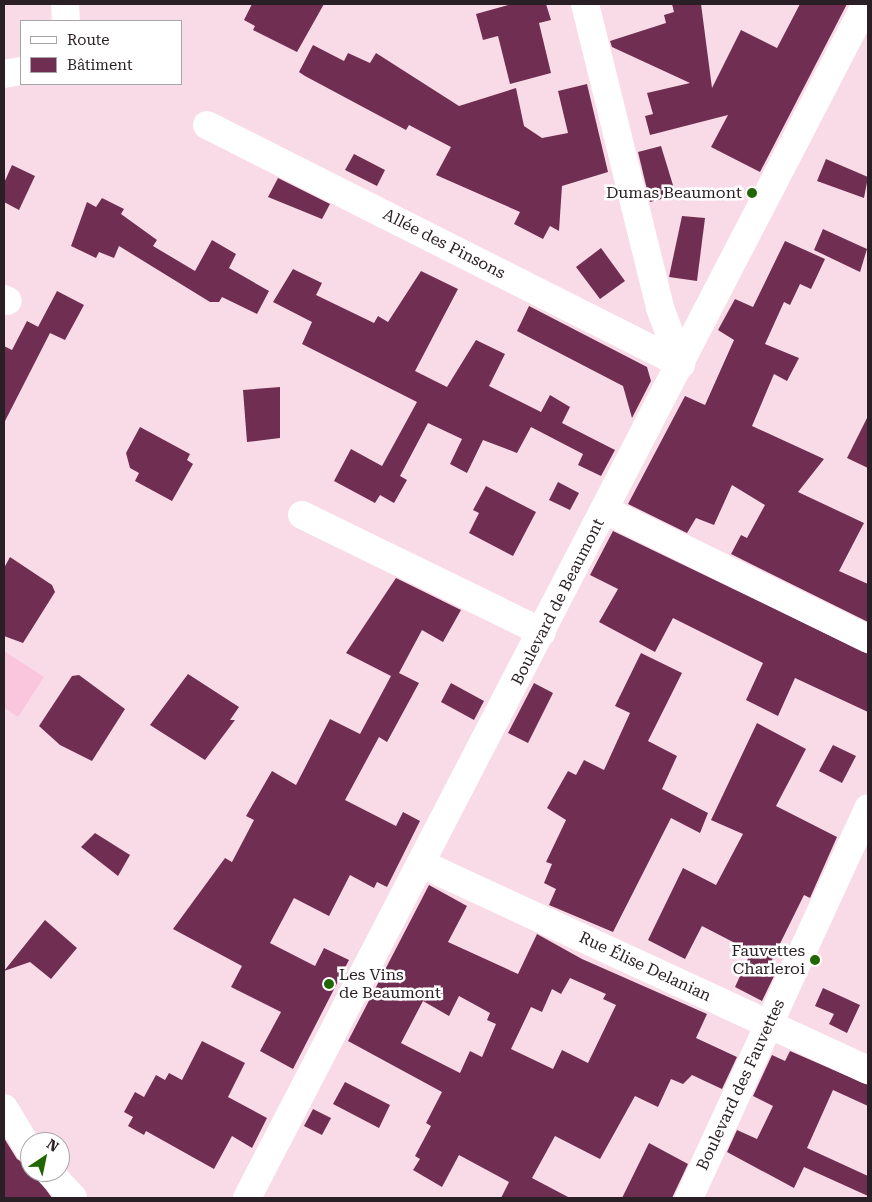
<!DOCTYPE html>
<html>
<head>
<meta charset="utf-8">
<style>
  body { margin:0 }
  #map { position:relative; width:872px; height:1202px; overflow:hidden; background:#f9dbe8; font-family:"Roboto Serif",serif }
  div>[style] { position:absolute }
  .green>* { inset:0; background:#f9c6de }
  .building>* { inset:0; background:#702f52 }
  .minor>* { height:28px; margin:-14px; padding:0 14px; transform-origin:14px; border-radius:14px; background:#fff }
  .dots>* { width:14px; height:14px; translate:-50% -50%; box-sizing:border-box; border:2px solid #fff; border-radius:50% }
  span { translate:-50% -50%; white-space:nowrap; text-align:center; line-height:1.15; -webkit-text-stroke:5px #fff; paint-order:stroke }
  .poi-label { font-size:16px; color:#2a1f24 }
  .right { translate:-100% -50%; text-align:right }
  .left { translate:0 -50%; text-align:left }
  .street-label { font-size:16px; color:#2a1f24 }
  .frame { position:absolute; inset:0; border:5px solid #2a1f24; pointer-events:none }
  .legend { position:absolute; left:20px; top:20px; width:162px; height:65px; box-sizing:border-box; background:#fff; border:1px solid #aaa5a7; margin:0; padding:6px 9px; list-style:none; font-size:15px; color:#2a1f24 }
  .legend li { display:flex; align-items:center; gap:10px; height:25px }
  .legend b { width:25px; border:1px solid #aaa5a7 }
  .north { position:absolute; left:20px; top:1132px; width:50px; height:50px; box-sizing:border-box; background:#fff; border:1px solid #aaa5a7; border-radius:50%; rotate:34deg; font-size:14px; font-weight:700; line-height:20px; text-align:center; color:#2a1f24 }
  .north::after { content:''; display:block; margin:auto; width:18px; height:22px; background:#216700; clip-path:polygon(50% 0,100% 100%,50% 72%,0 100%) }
</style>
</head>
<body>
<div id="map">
  <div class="green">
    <i style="clip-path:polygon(4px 651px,44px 677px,18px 717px,4px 708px)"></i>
  </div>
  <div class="building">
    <i style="clip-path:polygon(252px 4px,324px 4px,297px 52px,253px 30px,255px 26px,244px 20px)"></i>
    <i style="clip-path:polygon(512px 4px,546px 4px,551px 20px,539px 23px,551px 73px,510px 84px,498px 36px,483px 40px,476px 14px)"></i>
    <i style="clip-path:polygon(672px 4px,701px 4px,712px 88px,741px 30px,777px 48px,800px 4px,847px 4px,760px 172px,711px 147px,728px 115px,650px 135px,645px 116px,653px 114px,647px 93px,690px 83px,612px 47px,610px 41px,666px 23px,664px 15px,674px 12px)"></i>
    <i style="clip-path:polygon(313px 45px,344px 61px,348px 53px,370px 63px,376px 53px,459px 106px,516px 88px,524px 126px,542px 138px,568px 133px,558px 91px,587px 84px,608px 172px,562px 186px,559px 231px,550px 226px,543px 239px,514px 224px,520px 212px,436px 175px,451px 147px,409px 125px,406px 130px,305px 76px,299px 72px)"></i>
    <i style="clip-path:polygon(661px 146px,676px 195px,650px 202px,638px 152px)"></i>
    <i style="clip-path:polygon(354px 154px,385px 170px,377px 186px,345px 170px)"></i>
    <i style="clip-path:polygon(826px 159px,868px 177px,864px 198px,817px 181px)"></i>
    <i style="clip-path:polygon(12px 165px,35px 176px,19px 210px,4px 202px,4px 183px)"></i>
    <i style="clip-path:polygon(278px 178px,330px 204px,322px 219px,268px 197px)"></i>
    <i style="clip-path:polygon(102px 198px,124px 209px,121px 214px,157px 240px,153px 246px,195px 271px,212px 240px,236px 254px,229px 268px,269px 291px,257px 314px,222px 297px,219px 302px,210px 302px,119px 246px,114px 258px,99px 252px,96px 258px,71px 246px,87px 202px,96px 207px)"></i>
    <i style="clip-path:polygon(682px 216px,705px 218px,697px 281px,669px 277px)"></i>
    <i style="clip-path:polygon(823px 229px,867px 249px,860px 272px,814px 250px)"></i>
    <i style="clip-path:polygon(785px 241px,825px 259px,811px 289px,800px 284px,790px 305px,784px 302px,765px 344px,799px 358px,787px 381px,774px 374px,752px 426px,824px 459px,798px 492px,864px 523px,839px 571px,868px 584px,868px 622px,731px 554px,741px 535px,747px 538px,765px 505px,732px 485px,714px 525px,696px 518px,687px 533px,628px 504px,685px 396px,705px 405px,734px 340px,718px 330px,735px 299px,753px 307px)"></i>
    <i style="clip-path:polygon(601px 248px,625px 281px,600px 299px,576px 267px)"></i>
    <i style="clip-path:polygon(293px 269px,322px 283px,316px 295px,374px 323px,378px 316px,388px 322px,421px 271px,458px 289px,415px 371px,447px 387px,476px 340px,505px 354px,489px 386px,541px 412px,550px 395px,570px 407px,562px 423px,615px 450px,601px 476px,578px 465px,583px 454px,531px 427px,517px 453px,483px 440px,467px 473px,450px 464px,462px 439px,428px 423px,400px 476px,407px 480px,394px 503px,380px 495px,375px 503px,334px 481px,351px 449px,382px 466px,417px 402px,302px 344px,312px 322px,273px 302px)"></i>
    <i style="clip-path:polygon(57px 291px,84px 305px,65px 340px,50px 333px,4px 423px,4px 346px,12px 350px,27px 321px,44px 330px,38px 327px)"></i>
    <i style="clip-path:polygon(529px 306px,647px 367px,651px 381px,632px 418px,623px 386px,517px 331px)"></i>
    <i style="clip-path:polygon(280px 387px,280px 438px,247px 442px,243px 390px)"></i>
    <i style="clip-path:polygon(868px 416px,868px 468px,847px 458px)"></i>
    <i style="clip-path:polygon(140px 427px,190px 454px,187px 460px,193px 464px,172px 501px,135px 481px,139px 473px,130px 468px,126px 453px)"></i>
    <i style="clip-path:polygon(558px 482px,579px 493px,570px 510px,549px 500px)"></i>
    <i style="clip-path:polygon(486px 486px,536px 512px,513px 556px,469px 533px,479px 513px,473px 510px)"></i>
    <i style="clip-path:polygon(613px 531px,868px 654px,868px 712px,795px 678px,778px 716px,746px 700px,763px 663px,673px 618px,655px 652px,599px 622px,618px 589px,590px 575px)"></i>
    <i style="clip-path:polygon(10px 557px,52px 585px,55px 592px,23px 643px,4px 636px,4px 568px)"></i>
    <i style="clip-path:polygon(396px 578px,461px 610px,443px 642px,422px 630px,399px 673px,419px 683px,387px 742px,379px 737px,345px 800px,396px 826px,403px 812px,420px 821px,387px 887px,377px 882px,374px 888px,350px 875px,329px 916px,294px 898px,270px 943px,315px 966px,324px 948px,349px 960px,293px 1069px,260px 1051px,281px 1012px,231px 987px,242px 966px,173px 929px,225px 858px,232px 862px,254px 820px,246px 816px,272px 771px,296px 785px,330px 719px,360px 734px,391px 676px,346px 653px)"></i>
    <i style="clip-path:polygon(641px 653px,682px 673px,648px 741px,677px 756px,662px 789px,708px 813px,700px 833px,671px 818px,613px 932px,549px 905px,556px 889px,544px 883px,552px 864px,546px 862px,566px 820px,547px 808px,568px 771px,576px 775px,584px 760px,604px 770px,630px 713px,615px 706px)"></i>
    <i style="clip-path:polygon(188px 674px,239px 707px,230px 720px,235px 720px,205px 760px,150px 725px)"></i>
    <i style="clip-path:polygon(79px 675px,125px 709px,92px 761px,60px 745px,39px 726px,72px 676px)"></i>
    <i style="clip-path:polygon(451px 683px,484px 701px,474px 720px,441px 702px)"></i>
    <i style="clip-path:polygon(534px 683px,553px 693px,528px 743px,508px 733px)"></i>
    <i style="clip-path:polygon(757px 723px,806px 749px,776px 806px,837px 837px,810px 898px,804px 895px,768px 968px,776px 972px,762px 1001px,735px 987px,751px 952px,733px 942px,702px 926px,685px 959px,648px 940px,683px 868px,716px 885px,743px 834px,711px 820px)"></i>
    <i style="clip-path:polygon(833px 745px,856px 756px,842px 783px,819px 771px)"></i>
    <i style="clip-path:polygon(95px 833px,130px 855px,118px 876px,81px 847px)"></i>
    <i style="clip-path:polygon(evenodd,429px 885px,467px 906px,448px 942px,518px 974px,537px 934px,582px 959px,707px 1014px,696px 1038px,737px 1057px,722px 1089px,692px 1075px,683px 1084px,671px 1079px,658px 1107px,635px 1096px,600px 1159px,555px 1136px,532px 1178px,570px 1198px,501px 1198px,509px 1182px,459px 1155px,442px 1187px,413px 1170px,420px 1159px,415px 1156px,431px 1126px,426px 1123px,442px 1092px,348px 1041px,429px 885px,570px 978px,606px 994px,603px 999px,616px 1005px,588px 1063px,562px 1050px,553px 1069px,511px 1049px,531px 1007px,542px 1012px,552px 989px,561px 994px,570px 978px,429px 885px,459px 996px,490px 1013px,487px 1020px,496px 1024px,482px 1057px,470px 1051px,460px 1073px,401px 1043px,423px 1001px,449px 1016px,459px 996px)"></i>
    <i style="clip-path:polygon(45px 920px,77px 948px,51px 979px,30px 962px,4px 971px)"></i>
    <i style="clip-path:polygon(823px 988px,860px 1005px,847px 1033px,829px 1024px,834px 1014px,815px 1006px)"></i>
    <i style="clip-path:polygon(202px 1041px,245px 1063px,228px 1097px,267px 1118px,252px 1148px,232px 1136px,214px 1169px,146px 1131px,144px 1135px,128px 1126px,133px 1117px,124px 1112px,135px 1092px,144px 1097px,156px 1075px,165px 1080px,169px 1073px,182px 1080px)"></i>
    <i style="clip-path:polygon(790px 1051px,868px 1085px,868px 1106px,833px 1090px,807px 1148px,868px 1176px,868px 1196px,804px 1167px,794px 1188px,727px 1152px,737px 1130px,757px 1139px,773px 1106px,753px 1096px,772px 1055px,785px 1061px)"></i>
    <i style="clip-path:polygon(345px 1082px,390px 1105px,379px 1128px,333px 1104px)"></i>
    <i style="clip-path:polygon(313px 1109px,331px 1118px,322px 1135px,304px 1126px)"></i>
    <i style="clip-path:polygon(4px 1138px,17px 1159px,30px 1167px,52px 1198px,4px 1198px)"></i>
    <i style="clip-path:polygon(649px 1143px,688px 1164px,672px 1198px,622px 1198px)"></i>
  </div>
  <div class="minor">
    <i style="left:65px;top:4px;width:17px;rotate:87deg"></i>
    <i style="left:585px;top:4px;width:313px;rotate:76.1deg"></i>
    <i style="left:660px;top:308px;width:60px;rotate:69.4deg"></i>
    <i style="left:4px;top:74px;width:17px;rotate:-10deg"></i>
    <i style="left:207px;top:125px;width:531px;rotate:26.76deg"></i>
    <i style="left:4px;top:299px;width:4px;rotate:27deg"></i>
    <i style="left:605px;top:510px;width:293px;rotate:26.1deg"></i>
    <i style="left:302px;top:515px;width:267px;rotate:26deg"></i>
    <i style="left:422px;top:864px;width:491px;rotate:24.8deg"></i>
    <i style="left:4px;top:1108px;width:50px;rotate:58.8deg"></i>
    <i style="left:49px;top:1172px;width:35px;rotate:47deg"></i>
    <i style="left:247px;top:1198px;width:1345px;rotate:-62.6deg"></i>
    <i style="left:689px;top:1198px;width:429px;rotate:-65.3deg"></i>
  </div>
  <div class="dots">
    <i style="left:752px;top:193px;background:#216700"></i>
    <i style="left:815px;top:960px;background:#216700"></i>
    <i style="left:329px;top:984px;background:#216700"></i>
  </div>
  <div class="poi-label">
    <span class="right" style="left:742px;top:193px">Dumas Beaumont</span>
    <span class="right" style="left:805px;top:960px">Fauvettes<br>Charleroi</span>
    <span class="left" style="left:339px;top:984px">Les Vins<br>de Beaumont</span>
  </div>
  <div class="street-label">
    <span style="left:444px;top:244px;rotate:27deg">Allée des Pinsons</span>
    <span style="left:558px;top:602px;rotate:-63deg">Boulevard de Beaumont</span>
    <span style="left:645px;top:967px;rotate:25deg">Rue Élise Delanian</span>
    <span style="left:741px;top:1085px;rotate:-65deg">Boulevard des Fauvettes</span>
  </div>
  <div class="frame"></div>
  <ul class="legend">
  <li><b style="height:6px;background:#fff"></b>Route</li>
  <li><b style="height:14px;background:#702f52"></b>Bâtiment</li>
  </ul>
  <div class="north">N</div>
</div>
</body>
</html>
